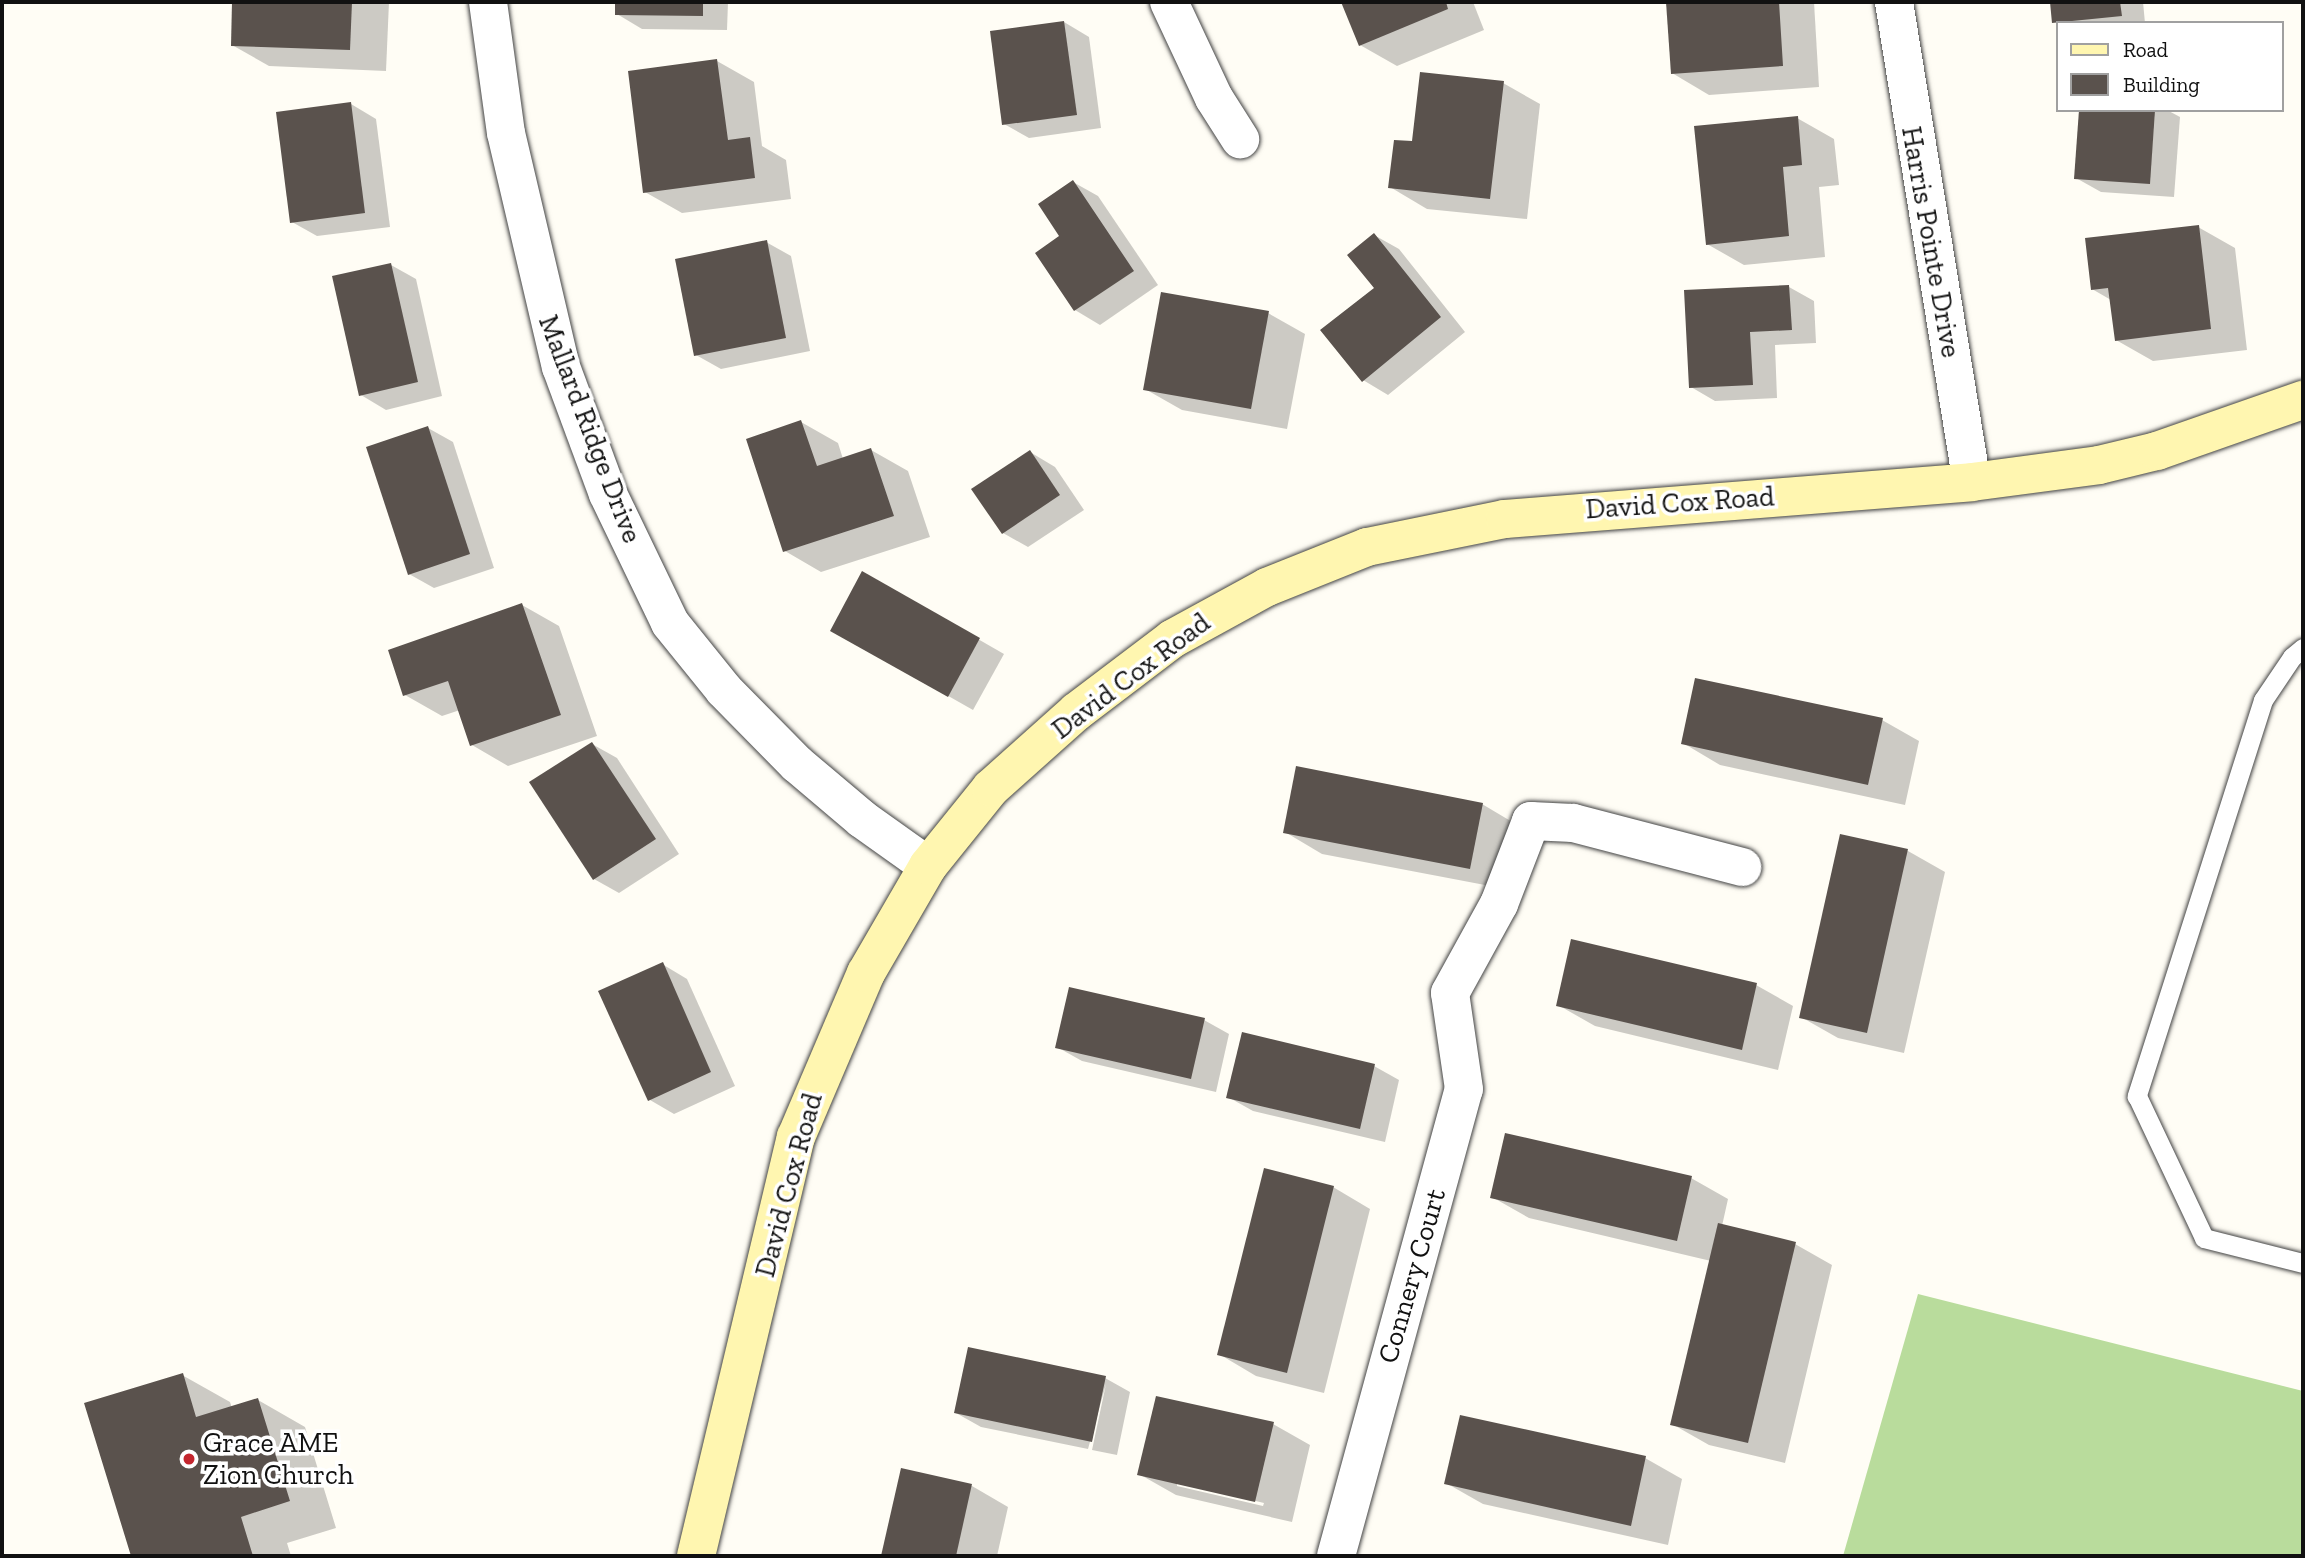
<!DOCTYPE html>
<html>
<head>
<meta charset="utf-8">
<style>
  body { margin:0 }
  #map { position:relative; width:2305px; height:1558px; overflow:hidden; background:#fffdf5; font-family:"Zilla Slab",serif }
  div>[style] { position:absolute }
  .forest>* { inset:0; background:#b9dc9c }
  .shadow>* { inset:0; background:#0003 }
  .building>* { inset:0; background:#5a524d }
  .roads { filter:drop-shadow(0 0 2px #444) drop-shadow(0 0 2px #444) }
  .service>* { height:19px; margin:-9.5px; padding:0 9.5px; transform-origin:9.5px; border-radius:9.5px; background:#fff }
  .minor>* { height:38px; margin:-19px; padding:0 19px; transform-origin:19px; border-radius:19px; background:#fff }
  .secondary>* { height:38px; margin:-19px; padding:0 19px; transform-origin:19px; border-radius:19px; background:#fff6b0 }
  .dots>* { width:19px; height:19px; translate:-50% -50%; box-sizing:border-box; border:4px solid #fff; border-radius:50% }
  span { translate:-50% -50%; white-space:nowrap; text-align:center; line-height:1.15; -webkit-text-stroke:7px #fff; paint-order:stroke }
  .street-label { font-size:28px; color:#111 }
  .poi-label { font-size:28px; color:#111 }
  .left { translate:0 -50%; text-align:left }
  .frame { position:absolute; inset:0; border:4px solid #111; pointer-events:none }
  .legend { position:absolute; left:2056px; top:21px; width:228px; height:91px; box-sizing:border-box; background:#fff; border:2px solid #a0a0a0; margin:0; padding:9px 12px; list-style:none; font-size:21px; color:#111 }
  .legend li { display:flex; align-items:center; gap:14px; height:35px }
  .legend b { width:35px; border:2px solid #a0a0a0 }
</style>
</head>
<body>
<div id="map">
  <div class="forest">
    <i style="clip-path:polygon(1918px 1294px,2303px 1391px,2303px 1556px,1843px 1556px)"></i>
  </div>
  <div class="shadow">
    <i style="clip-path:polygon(234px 2px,389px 2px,386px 71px,269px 66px,232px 45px)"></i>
    <i style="clip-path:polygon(617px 2px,728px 2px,727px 30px,642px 29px,617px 14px)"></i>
    <i style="clip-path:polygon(1343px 2px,1473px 2px,1484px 30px,1397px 66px,1360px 45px)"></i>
    <i style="clip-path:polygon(1667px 2px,1814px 2px,1819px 87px,1709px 95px,1672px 73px)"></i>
    <i style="clip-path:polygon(2052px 2px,2143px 2px,2145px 23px,2058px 24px)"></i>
    <i style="clip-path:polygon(1064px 22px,1089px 37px,1101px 128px,1029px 138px,1004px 124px)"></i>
    <i style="clip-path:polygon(717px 61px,754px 82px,762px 146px,786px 160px,791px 199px,682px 213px,645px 192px)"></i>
    <i style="clip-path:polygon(1503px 83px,1540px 104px,1527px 219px,1427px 209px,1390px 187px)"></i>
    <i style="clip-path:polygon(351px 104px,376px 119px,390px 227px,317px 236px,292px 222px)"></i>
    <i style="clip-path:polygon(2081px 110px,2167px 110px,2180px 117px,2174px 197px,2101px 192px,2076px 178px)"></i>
    <i style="clip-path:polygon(1797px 118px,1834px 139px,1839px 185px,1819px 187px,1825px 257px,1744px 265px,1707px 244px)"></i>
    <i style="clip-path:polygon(1073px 182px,1098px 196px,1158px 285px,1100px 325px,1075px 310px,1062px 236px)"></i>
    <i style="clip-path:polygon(2198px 227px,2235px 248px,2247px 350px,2153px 361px,2116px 340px,2111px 300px,2092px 289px)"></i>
    <i style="clip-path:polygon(1374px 235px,1399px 249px,1465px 332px,1388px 395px,1363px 380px,1376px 288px)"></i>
    <i style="clip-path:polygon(766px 242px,791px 256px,810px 351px,721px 369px,696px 355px)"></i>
    <i style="clip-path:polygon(391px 265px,416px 279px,442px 396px,386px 410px,361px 395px)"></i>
    <i style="clip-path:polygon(1789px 287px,1814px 301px,1816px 343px,1775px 345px,1777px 398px,1715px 401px,1691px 387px)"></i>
    <i style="clip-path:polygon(1268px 313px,1305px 334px,1287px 429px,1182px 410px,1145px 389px)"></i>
    <i style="clip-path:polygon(801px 422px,838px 443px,843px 459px,871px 450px,908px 471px,930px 537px,821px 572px,785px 551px)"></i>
    <i style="clip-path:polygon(428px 428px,453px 442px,494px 568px,434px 588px,409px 574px)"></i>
    <i style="clip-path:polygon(1030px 452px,1055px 467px,1084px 510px,1028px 547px,1003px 533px)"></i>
    <i style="clip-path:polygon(863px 573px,1004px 654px,973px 710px,832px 630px)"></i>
    <i style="clip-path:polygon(522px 605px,559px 626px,597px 736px,508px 766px,472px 745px,460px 710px,442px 716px,405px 695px)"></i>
    <i style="clip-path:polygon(1882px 720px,1919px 741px,1905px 805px,1720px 765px,1683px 743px)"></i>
    <i style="clip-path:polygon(592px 744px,617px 758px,679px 854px,619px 893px,594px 879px)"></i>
    <i style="clip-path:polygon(1482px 804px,1519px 826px,1506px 889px,1322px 854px,1285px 832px)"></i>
    <i style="clip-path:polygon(1842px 836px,1908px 851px,1945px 872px,1904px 1053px,1838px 1038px,1801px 1017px)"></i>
    <i style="clip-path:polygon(662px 964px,687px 979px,735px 1086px,674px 1114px,650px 1100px)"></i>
    <i style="clip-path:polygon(1756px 985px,1793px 1006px,1778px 1070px,1595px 1026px,1558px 1005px)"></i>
    <i style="clip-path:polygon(1204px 1020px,1229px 1034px,1216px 1092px,1082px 1061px,1057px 1047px)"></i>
    <i style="clip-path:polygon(1374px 1066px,1399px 1080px,1385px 1142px,1253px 1111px,1228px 1097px)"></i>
    <i style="clip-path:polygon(1691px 1178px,1728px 1199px,1722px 1226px,1795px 1244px,1832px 1265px,1785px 1463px,1709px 1445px,1672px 1424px,1711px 1261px,1529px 1218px,1492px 1197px)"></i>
    <i style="clip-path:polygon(1333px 1187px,1370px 1209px,1324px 1393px,1256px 1376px,1219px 1354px)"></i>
    <i style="clip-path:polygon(182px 1375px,230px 1402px,232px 1408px,258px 1400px,305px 1427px,336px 1528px,287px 1543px,291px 1556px,133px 1556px,86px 1404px)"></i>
    <i style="clip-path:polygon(1105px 1378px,1130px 1392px,1117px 1455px,1092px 1450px,1106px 1384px,1088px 1449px,981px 1427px,956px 1413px)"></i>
    <i style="clip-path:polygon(evenodd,1273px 1424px,1310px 1445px,1292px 1522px,1176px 1495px,1139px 1474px,1273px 1424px,1177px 1482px,1264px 1503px,1263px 1506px,1177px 1486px,1177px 1482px)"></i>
    <i style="clip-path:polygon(1645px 1458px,1682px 1479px,1668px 1545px,1483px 1504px,1446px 1483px)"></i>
    <i style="clip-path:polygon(903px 1470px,972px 1486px,1008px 1507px,997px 1556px,883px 1556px)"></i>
  </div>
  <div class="building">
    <i style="clip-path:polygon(232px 2px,352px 2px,350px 50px,231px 46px)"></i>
    <i style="clip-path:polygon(615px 2px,703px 2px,703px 16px,615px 15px)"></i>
    <i style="clip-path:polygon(1341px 2px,1446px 2px,1448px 9px,1359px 46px)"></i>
    <i style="clip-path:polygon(1666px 2px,1779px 2px,1783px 66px,1671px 74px)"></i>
    <i style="clip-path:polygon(2050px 2px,2120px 2px,2122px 16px,2052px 23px)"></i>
    <i style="clip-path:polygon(1064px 21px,1077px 115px,1002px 125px,990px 31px)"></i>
    <i style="clip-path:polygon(717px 59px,728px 140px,750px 137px,755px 178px,643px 193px,628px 71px)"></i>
    <i style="clip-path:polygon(1420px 72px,1504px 81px,1490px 199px,1388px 188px,1394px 140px,1412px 141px)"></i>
    <i style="clip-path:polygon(351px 102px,365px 213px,290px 223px,276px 112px)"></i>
    <i style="clip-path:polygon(2079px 110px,2155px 110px,2150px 184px,2074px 179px)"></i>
    <i style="clip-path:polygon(1798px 116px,1802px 165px,1783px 167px,1789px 236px,1706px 245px,1694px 126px)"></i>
    <i style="clip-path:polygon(1073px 180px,1134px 271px,1074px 311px,1035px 253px,1059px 236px,1038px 204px)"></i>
    <i style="clip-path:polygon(2199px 225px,2211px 329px,2115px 341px,2108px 288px,2091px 290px,2085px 238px)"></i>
    <i style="clip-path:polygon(1374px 233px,1441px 317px,1362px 382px,1320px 330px,1374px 288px,1347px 255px)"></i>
    <i style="clip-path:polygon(767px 240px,786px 338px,694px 356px,675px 259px)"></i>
    <i style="clip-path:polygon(391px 263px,418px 382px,359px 396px,332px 276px)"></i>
    <i style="clip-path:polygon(1789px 285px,1792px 330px,1750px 332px,1753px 385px,1689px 388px,1684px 290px)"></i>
    <i style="clip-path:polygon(1161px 292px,1269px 311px,1251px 409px,1143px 390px)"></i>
    <i style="clip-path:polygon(801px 420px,817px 466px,871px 448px,894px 516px,783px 552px,746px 439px)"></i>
    <i style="clip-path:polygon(428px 426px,470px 554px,408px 575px,366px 447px)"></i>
    <i style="clip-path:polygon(1030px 450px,1060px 495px,1002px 534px,971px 489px)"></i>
    <i style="clip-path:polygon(862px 571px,980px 638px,948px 697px,830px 631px)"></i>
    <i style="clip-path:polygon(522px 603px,561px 715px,470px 746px,448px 681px,403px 696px,388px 650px)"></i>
    <i style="clip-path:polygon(1695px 678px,1883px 718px,1868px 785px,1681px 744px)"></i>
    <i style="clip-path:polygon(592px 742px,656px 839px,593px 880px,529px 782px)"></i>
    <i style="clip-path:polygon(1296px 766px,1483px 803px,1470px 869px,1283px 833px)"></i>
    <i style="clip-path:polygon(1840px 834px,1908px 849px,1867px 1033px,1799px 1018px)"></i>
    <i style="clip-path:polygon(1571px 939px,1757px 983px,1742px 1050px,1556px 1006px)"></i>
    <i style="clip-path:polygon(663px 962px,711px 1072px,648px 1101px,598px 991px)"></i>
    <i style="clip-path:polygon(1069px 987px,1205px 1018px,1191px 1079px,1055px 1048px)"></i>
    <i style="clip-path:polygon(1242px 1032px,1375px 1064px,1360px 1129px,1226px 1098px)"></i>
    <i style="clip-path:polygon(1505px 1133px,1692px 1176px,1677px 1241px,1490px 1198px)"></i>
    <i style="clip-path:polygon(1264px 1168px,1334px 1186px,1287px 1373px,1217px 1355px)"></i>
    <i style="clip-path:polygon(1718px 1223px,1796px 1242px,1748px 1443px,1670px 1425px)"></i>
    <i style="clip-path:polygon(968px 1347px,1106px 1376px,1092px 1442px,954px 1413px)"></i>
    <i style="clip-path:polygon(183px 1373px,196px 1417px,258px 1398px,290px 1501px,241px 1517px,253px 1556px,131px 1556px,84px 1403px)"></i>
    <i style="clip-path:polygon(1156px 1396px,1274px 1422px,1255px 1502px,1137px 1475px)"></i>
    <i style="clip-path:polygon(1460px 1415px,1646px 1456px,1631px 1526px,1444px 1484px)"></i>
    <i style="clip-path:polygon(901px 1468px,972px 1484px,956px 1556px,881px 1556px)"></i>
  </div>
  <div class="roads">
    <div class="service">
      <i style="left:2303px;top:648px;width:14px;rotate:141deg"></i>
      <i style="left:2292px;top:657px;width:52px;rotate:124deg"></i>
      <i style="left:2263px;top:700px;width:416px;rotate:107.7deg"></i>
      <i style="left:2137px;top:1096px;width:157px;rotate:64.7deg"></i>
      <i style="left:2204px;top:1238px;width:102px;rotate:14.2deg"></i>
    </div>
    <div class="minor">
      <i style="left:488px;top:2px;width:132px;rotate:82.2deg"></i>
      <i style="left:506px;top:133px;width:240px;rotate:76.8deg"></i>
      <i style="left:561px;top:367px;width:135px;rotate:69.7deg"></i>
      <i style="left:608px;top:494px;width:143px;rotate:64.3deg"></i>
      <i style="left:670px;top:623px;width:86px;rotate:51.1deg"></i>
      <i style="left:724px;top:690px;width:104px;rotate:45.4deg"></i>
      <i style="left:797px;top:764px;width:85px;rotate:40.2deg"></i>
      <i style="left:862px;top:819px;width:81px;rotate:35.5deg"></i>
      <i style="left:1169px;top:2px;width:106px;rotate:64.9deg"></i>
      <i style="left:1214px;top:98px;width:49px;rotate:57.6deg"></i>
      <i style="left:1894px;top:2px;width:486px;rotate:80.8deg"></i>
      <i style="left:1336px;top:1556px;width:484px;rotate:-74.7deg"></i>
      <i style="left:1464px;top:1089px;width:97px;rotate:-98.3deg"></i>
      <i style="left:1450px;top:993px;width:102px;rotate:-61.2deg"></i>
      <i style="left:1499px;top:904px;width:89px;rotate:-68.9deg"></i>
      <i style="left:1531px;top:821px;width:42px;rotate:2.7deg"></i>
      <i style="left:1573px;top:823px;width:175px;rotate:14.6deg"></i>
    </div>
    <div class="secondary">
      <i style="left:696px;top:1556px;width:431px;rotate:-76.6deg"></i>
      <i style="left:796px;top:1137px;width:178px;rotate:-66.9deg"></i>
      <i style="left:866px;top:973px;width:124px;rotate:-59.9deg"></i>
      <i style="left:928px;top:866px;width:100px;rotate:-51.1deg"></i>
      <i style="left:991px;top:788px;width:114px;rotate:-41.8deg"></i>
      <i style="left:1076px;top:712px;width:121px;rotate:-37.2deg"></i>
      <i style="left:1172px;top:639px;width:108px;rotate:-28.7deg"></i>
      <i style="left:1267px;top:587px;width:108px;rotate:-21.8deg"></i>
      <i style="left:1367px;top:547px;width:141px;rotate:-11.5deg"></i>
      <i style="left:1505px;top:519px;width:468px;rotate:-4.5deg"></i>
      <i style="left:1972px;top:482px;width:128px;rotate:-7.6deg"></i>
      <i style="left:2099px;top:465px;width:60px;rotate:-13.6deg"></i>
      <i style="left:2157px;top:451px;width:155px;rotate:-19.3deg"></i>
    </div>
  </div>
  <div class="dots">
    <i style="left:189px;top:1459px;background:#c4262e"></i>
  </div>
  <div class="street-label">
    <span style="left:1931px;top:242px;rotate:80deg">Harris Pointe Drive</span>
    <span style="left:590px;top:429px;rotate:69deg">Mallard Ridge Drive</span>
    <span style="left:1680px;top:503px;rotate:-4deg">David Cox Road</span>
    <span style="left:1131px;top:676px;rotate:-37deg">David Cox Road</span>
    <span style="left:789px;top:1185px;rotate:-75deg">David Cox Road</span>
    <span style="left:1412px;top:1276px;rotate:-74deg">Connery Court</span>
  </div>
  <div class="poi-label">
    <span class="left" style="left:203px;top:1459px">Grace AME<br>Zion Church</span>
  </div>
  <div class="frame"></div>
  <ul class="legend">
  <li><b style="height:9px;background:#fff6b0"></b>Road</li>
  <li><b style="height:19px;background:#5a524d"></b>Building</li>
  </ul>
</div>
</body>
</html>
